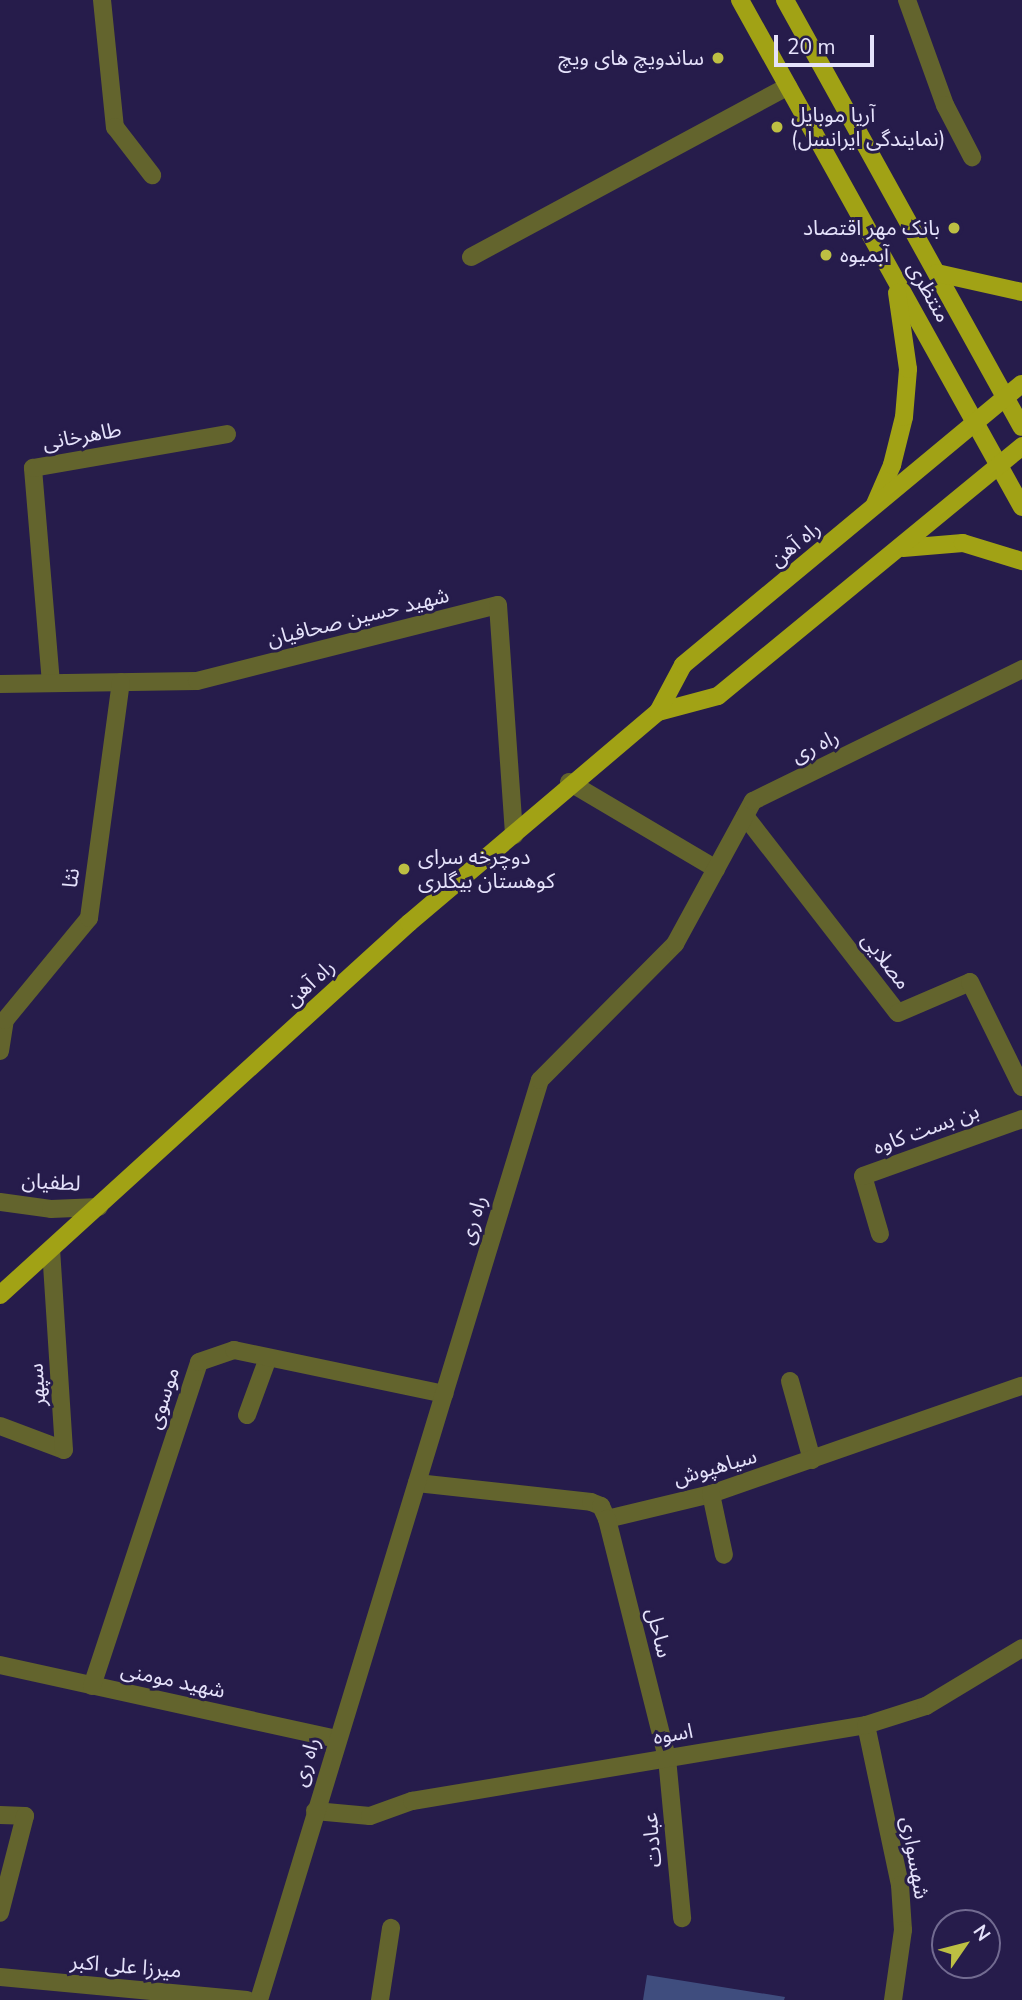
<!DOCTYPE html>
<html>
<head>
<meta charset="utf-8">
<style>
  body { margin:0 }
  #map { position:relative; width:1022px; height:2000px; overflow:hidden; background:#261c4b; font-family:"Nunito Sans","Noto Sans Arabic",sans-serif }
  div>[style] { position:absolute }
  .building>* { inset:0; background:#3f4d7e }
  .minor>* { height:18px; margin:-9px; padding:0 9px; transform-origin:9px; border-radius:9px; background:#63642d }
  .major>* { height:18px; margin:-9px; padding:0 9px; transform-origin:9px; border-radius:9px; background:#a1a215 }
  .dots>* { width:19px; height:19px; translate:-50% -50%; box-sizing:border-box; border:4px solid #261c4b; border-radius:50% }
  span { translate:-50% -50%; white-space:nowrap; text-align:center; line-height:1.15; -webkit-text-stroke:6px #261c4b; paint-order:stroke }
  .poi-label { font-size:21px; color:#e5e2fb }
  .right { translate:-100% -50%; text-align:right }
  .left { translate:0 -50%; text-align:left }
  .street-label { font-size:21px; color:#e5e2fb }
  .north { position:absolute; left:931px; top:1909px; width:70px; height:70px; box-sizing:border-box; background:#261c4b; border:2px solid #726b91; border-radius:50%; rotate:55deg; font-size:19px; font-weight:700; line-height:28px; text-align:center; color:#e5e2fb }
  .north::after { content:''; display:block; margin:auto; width:24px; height:32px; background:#bdbf43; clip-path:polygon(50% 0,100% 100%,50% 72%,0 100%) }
  .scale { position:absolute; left:774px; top:35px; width:100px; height:32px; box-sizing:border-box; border:4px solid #e5e2fb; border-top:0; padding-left:9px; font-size:21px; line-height:24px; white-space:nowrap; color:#e5e2fb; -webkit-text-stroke:5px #261c4b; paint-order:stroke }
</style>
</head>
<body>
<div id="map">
  <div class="building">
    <i style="clip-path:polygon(647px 1975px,785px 1997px,784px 2000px,643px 2000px)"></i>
  </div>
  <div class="minor">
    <i style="left:102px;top:0;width:128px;rotate:84.2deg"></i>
    <i style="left:115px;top:127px;width:61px;rotate:52.4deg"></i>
    <i style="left:907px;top:0;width:112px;rotate:70.1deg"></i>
    <i style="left:945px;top:105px;width:59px;rotate:62.6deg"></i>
    <i style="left:471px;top:257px;width:360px;rotate:-28.3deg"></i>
    <i style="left:51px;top:683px;width:216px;rotate:-94.8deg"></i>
    <i style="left:33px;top:468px;width:197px;rotate:-9.9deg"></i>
    <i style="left:0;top:684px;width:197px;rotate:-0.9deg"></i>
    <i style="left:197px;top:681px;width:310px;rotate:-14.2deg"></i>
    <i style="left:498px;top:605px;width:231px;rotate:86deg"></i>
    <i style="left:569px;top:782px;width:171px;rotate:30.6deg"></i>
    <i style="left:745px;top:816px;width:249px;rotate:52.2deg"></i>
    <i style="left:898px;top:1013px;width:78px;rotate:-23.3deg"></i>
    <i style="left:970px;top:982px;width:117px;rotate:63.7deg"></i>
    <i style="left:0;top:1051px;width:31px;rotate:-81deg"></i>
    <i style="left:5px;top:1020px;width:132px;rotate:-50.5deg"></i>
    <i style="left:89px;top:918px;width:238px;rotate:-82.3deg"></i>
    <i style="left:0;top:1202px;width:51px;rotate:7.8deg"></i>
    <i style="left:51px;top:1209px;width:48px;rotate:-2.4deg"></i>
    <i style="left:880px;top:1234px;width:60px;rotate:-106.3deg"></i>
    <i style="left:863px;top:1176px;width:169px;rotate:-19.7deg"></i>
    <i style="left:790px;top:1381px;width:82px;rotate:74.4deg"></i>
    <i style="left:247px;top:1415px;width:61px;rotate:-69.8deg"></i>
    <i style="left:0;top:1426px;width:68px;rotate:20.6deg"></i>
    <i style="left:64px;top:1450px;width:201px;rotate:-93.7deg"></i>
    <i style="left:417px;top:1483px;width:175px;rotate:6.2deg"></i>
    <i style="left:591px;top:1502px;width:11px;rotate:22deg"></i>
    <i style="left:601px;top:1506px;width:14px;rotate:65deg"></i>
    <i style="left:607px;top:1519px;width:107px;rotate:-13.5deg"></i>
    <i style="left:711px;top:1494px;width:329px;rotate:-19.2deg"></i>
    <i style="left:711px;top:1494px;width:62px;rotate:78deg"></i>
    <i style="left:607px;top:1519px;width:246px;rotate:75.9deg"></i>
    <i style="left:667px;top:1758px;width:161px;rotate:84.6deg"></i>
    <i style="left:0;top:1665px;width:345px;rotate:12.4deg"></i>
    <i style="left:92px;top:1686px;width:341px;rotate:-71.7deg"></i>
    <i style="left:199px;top:1362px;width:37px;rotate:-19deg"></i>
    <i style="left:234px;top:1350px;width:215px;rotate:11.8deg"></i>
    <i style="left:866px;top:1725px;width:164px;rotate:78deg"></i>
    <i style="left:900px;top:1885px;width:45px;rotate:86.2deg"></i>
    <i style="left:903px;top:1930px;width:71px;rotate:98.1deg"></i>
    <i style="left:315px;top:1811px;width:55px;rotate:5.2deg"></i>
    <i style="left:370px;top:1816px;width:45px;rotate:-19.7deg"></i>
    <i style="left:412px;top:1801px;width:460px;rotate:-9.5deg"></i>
    <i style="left:866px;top:1725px;width:63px;rotate:-17.6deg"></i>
    <i style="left:926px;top:1706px;width:112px;rotate:-31.1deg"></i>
    <i style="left:0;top:1815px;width:25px;rotate:2deg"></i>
    <i style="left:25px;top:1816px;width:100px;rotate:104.5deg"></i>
    <i style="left:0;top:1977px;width:248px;rotate:5.3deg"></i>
    <i style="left:259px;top:2000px;width:962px;rotate:-73.02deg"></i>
    <i style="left:540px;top:1080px;width:192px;rotate:-45.2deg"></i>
    <i style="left:675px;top:944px;width:163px;rotate:-61.4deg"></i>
    <i style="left:753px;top:801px;width:300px;rotate:-26.1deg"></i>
    <i style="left:380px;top:2000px;width:73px;rotate:-81.3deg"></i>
  </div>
  <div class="major">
    <i style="left:740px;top:0;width:580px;rotate:60.92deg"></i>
    <i style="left:785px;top:0;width:488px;rotate:61deg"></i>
    <i style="left:937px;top:273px;width:87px;rotate:12.6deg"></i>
    <i style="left:875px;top:504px;width:43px;rotate:-66.4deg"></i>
    <i style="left:892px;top:465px;width:49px;rotate:-76deg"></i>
    <i style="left:904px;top:417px;width:48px;rotate:-85.2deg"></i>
    <i style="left:908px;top:369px;width:77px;rotate:-98.2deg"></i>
    <i style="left:903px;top:548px;width:60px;rotate:-4.8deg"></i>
    <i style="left:963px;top:543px;width:62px;rotate:17deg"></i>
    <i style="left:658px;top:712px;width:62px;rotate:-14.9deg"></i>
    <i style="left:718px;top:696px;width:394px;rotate:-39.4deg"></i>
    <i style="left:0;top:1295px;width:553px;rotate:-42.29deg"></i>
    <i style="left:409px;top:923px;width:326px;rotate:-40.3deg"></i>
    <i style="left:658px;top:712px;width:53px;rotate:-62deg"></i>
    <i style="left:683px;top:665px;width:440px;rotate:-39.7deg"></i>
  </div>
  <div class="dots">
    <i style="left:718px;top:58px;background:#bdbf43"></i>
    <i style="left:777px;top:127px;background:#bdbf43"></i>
    <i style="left:954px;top:228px;background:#bdbf43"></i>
    <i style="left:826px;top:255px;background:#bdbf43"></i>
    <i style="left:404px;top:869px;background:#bdbf43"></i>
  </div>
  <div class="poi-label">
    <span class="right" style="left:704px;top:58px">ساندویچ های ویچ</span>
    <span class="left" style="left:791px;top:127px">آریا موبایل<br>(نمایندگی ایرانسل)</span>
    <span class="right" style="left:940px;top:228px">بانک مهر اقتصاد</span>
    <span class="left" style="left:840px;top:255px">آبمیوه</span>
    <span class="left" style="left:418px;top:869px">دوچرخه سرای<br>کوهستان بیگلری</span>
  </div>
  <div class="street-label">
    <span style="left:929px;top:292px;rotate:61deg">منتظری</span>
    <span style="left:82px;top:436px;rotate:-10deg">طاهرخانی</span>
    <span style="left:795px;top:544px;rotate:-39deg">راه آهن</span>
    <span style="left:358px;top:617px;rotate:-14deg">شهید حسین صحافیان</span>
    <span style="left:815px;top:746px;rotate:-26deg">راه ری</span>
    <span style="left:71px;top:878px;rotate:-82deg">نثا</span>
    <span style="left:886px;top:961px;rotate:52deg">مصلایی</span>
    <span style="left:310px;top:983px;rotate:-42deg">راه آهن</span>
    <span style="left:926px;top:1129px;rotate:-20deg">بن بست کاوه</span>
    <span style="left:51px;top:1182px;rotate:3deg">لطفیان</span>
    <span style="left:473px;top:1220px;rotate:-73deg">راه ری</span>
    <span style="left:37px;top:1385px;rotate:-94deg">سپهر</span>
    <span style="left:163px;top:1398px;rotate:-72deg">موسوی</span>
    <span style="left:715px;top:1467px;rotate:-16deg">سیاهپوش</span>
    <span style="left:659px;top:1633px;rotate:76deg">ساحل</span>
    <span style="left:173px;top:1680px;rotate:12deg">شهید مومنی</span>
    <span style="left:673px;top:1734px;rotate:-10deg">اسوه</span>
    <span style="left:306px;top:1762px;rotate:-73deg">راه ری</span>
    <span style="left:652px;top:1840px;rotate:-95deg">عبادت</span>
    <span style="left:915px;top:1858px;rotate:80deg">شهسواری</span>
    <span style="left:126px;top:1966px;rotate:5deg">میرزا علی اکبر</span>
  </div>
  <div class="north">N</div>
  <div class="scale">20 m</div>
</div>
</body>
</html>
